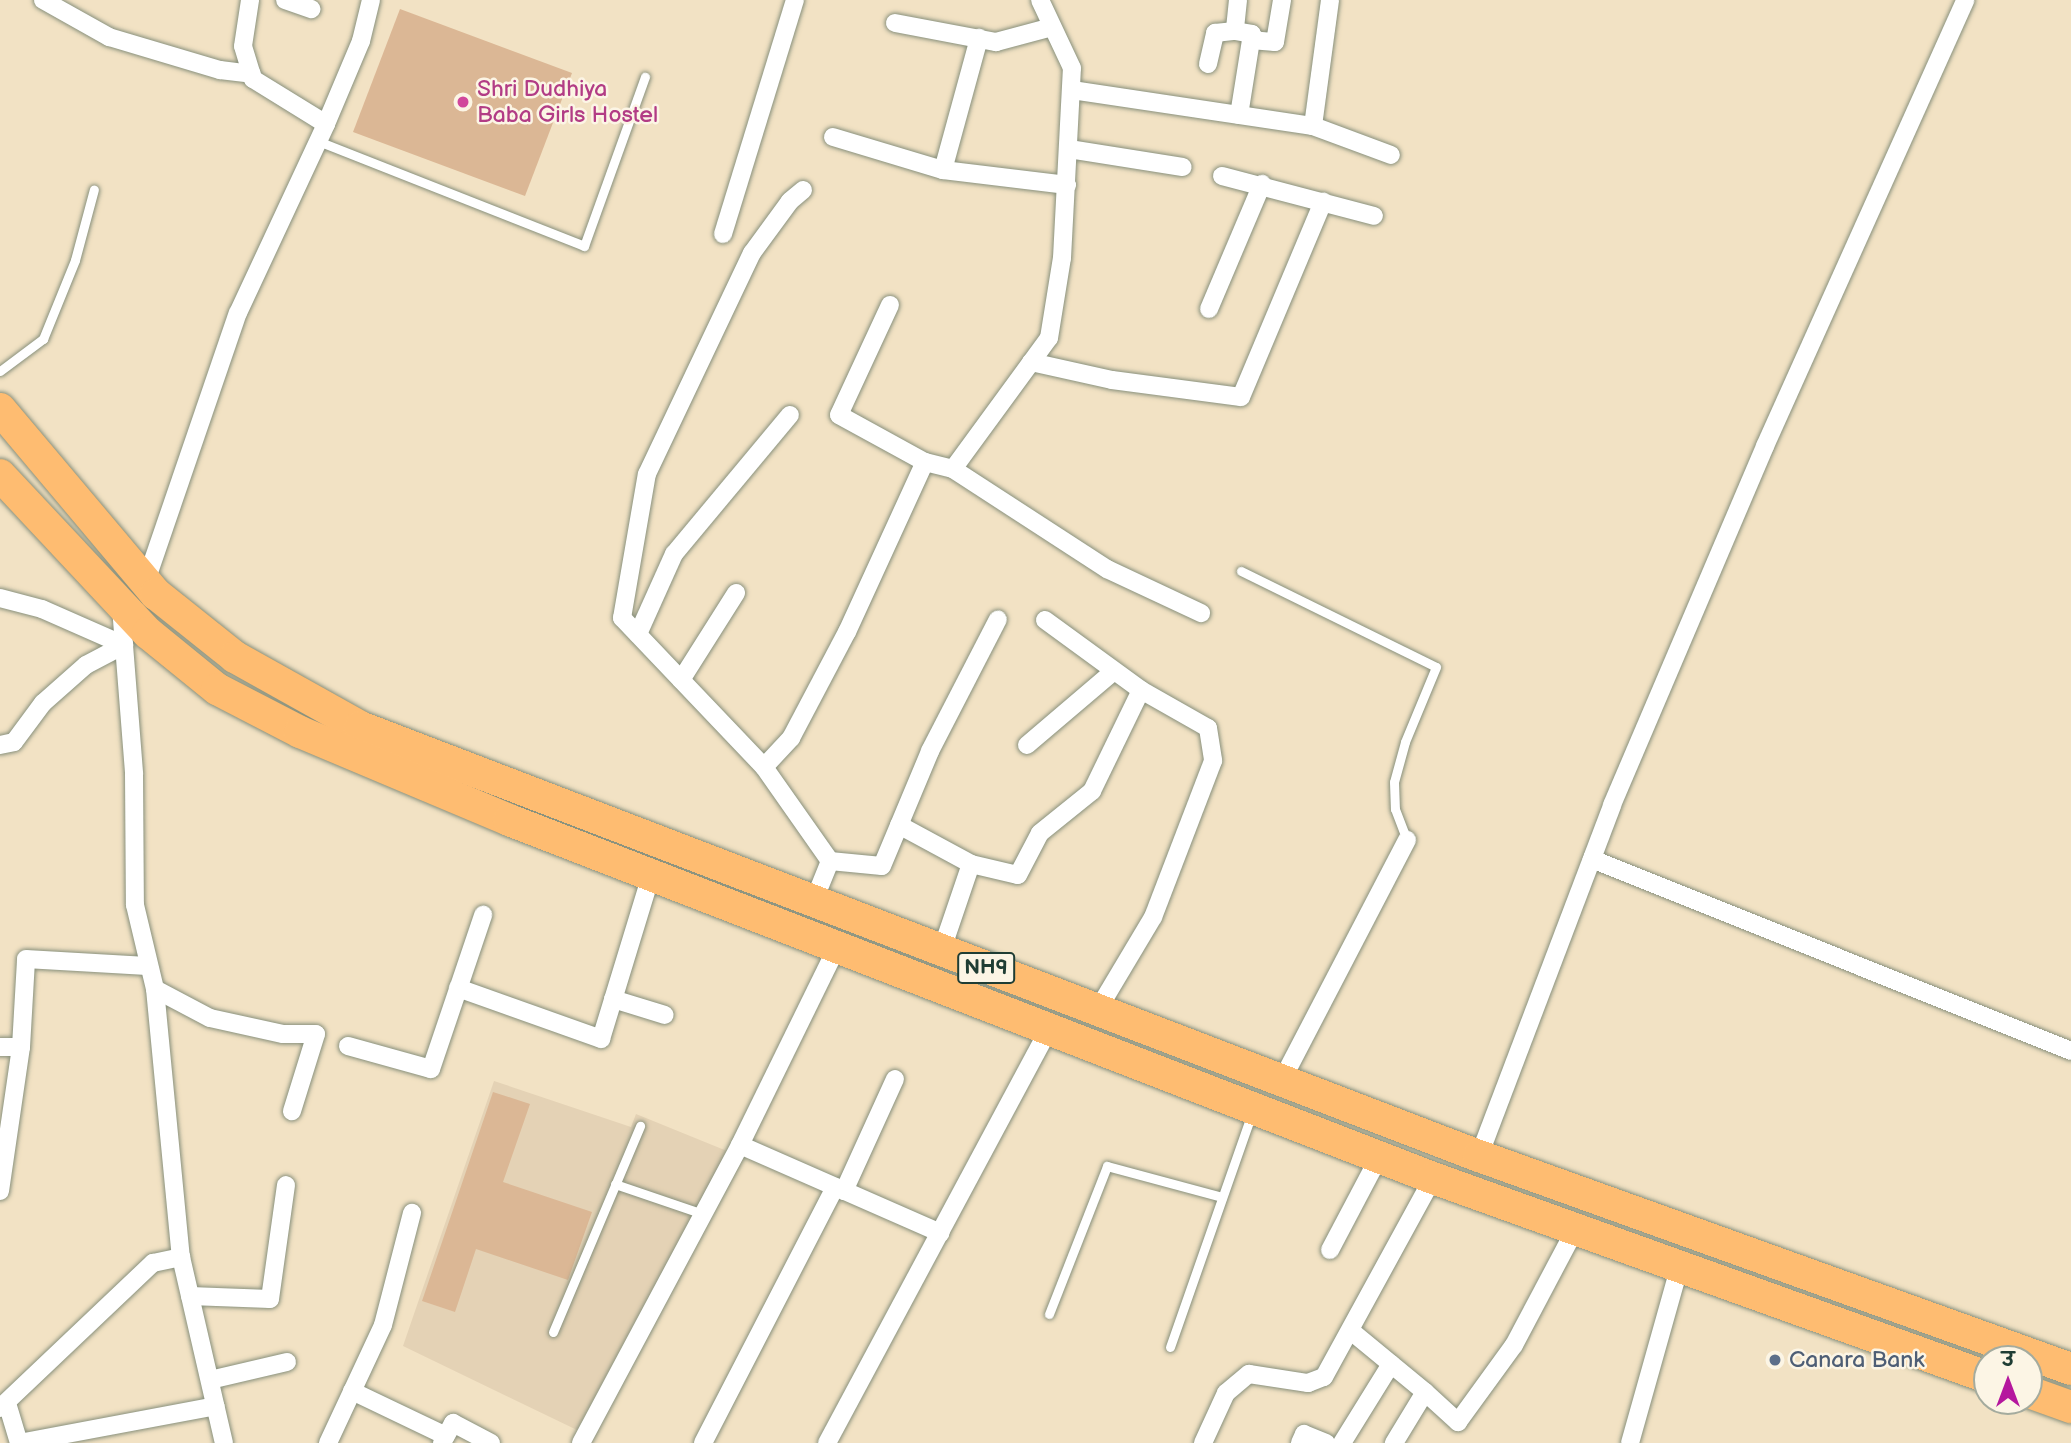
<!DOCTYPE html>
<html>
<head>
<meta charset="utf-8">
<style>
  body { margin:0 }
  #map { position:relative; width:2071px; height:1443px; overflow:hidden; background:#f2e2c4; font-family:"Balsamiq Sans","Playpen Sans Deva",sans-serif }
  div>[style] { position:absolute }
  .built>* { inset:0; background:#e4d2b5 }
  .building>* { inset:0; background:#dbb795 }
  .roads { filter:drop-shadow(0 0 2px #88907c) drop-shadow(0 0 2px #88907c) }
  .lane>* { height:9px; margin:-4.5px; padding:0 4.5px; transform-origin:4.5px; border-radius:4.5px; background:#fff }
  .street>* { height:18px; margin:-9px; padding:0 9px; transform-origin:9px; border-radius:9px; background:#fff }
  .highway>* { height:32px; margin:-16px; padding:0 16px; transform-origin:16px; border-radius:16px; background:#febc71 }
  .dots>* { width:19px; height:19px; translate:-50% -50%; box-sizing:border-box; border:4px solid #fcf5e5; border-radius:50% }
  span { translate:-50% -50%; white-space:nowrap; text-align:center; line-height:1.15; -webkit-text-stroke:5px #fcf5e5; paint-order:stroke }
  .shield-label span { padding:2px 5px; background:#fcf5e5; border:2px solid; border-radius:5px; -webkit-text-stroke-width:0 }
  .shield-label { font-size:21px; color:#1f3d34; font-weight:700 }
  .hotel-label { font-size:23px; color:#b23c85 }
  .left { translate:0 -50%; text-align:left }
  .service-label { font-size:23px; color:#4e5e75 }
  .north { position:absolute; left:1973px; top:1345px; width:70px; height:70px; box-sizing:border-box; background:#fcf5e5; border:2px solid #a4ab9e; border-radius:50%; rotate:0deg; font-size:19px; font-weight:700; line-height:28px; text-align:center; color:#1f3d34 }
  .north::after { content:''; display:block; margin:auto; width:24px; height:32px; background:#b5179e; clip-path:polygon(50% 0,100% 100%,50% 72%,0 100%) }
</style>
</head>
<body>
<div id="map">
  <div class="built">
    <i style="clip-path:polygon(494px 1081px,631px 1127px,636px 1114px,727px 1151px,577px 1430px,403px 1346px)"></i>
  </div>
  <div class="building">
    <i style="clip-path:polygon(400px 9px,572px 73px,525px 196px,353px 132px)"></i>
    <i style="clip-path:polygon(493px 1092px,530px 1104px,503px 1182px,592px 1212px,568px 1280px,476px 1249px,455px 1312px,422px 1301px)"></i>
  </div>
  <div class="roads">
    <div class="lane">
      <i style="left:318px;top:141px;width:286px;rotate:21.5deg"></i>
      <i style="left:584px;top:246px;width:180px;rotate:-70.2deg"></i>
      <i style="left:0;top:371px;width:54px;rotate:-36.7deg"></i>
      <i style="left:43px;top:339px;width:85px;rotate:-67.9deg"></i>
      <i style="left:75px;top:260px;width:73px;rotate:-75deg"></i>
      <i style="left:1241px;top:571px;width:217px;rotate:26.2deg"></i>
      <i style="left:1436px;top:667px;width:81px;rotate:112.5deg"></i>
      <i style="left:1405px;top:742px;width:41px;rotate:105.4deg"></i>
      <i style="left:1394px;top:782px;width:27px;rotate:88deg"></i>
      <i style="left:1395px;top:809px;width:33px;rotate:69deg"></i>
      <i style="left:615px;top:1184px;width:93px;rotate:18.8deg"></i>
      <i style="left:1049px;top:1314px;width:159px;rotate:-68.6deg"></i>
      <i style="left:1107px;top:1166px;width:119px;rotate:15.1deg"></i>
      <i style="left:553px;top:1332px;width:224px;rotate:-67.1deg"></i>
      <i style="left:1170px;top:1347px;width:248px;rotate:-70.7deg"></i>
    </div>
    <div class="street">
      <i style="left:43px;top:0;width:76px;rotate:29.3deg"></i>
      <i style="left:109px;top:37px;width:116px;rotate:16.6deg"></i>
      <i style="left:220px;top:70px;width:32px;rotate:7deg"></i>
      <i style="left:285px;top:0;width:28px;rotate:19deg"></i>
      <i style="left:1238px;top:0;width:31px;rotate:96deg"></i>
      <i style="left:1235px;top:31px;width:17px;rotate:10deg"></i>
      <i style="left:1252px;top:34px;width:82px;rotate:99.1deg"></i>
      <i style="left:895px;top:23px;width:103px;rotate:10.7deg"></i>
      <i style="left:996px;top:42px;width:58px;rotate:-15deg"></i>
      <i style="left:1251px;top:40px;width:24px;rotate:5deg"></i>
      <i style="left:1275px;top:42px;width:43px;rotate:-80.5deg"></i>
      <i style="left:1208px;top:64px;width:32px;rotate:-77deg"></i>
      <i style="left:1215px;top:33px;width:20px;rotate:-6deg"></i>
      <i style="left:1072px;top:90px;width:244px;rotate:8.5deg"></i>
      <i style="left:1313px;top:126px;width:83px;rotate:20.4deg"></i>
      <i style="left:326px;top:124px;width:90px;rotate:-67.1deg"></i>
      <i style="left:361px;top:41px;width:42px;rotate:-76.3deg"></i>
      <i style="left:1313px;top:126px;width:127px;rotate:-82.3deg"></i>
      <i style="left:833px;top:137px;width:115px;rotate:16.7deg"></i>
      <i style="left:943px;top:170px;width:125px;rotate:6.9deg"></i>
      <i style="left:1069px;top:149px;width:115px;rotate:9deg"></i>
      <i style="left:943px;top:170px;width:137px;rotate:-74.7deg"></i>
      <i style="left:1222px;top:176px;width:157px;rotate:14.7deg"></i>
      <i style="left:723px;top:234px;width:245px;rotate:-72.9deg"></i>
      <i style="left:890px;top:305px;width:121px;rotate:114.9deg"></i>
      <i style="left:839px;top:415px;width:98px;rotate:28.7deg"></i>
      <i style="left:1209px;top:309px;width:136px;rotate:-67deg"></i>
      <i style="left:1031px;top:362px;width:83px;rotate:12.5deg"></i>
      <i style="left:1112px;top:380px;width:130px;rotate:7.5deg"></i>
      <i style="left:1241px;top:397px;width:212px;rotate:-67.2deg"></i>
      <i style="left:953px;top:469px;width:184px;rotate:33deg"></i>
      <i style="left:1107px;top:569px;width:104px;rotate:25.1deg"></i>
      <i style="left:146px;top:581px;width:283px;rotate:-71.1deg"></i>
      <i style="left:238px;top:313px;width:208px;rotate:-65deg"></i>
      <i style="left:326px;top:124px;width:86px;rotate:-148.3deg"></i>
      <i style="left:253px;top:79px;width:34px;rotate:-107deg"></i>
      <i style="left:243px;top:46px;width:47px;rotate:-81.3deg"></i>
      <i style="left:0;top:598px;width:43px;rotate:14.7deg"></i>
      <i style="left:42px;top:609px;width:90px;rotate:23.7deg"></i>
      <i style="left:121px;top:607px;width:168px;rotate:85.5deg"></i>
      <i style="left:134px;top:774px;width:131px;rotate:89.6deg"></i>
      <i style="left:135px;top:905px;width:86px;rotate:76.6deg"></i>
      <i style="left:155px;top:989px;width:269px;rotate:84.5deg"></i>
      <i style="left:181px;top:1257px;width:191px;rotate:77deg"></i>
      <i style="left:1045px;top:620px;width:119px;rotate:36.1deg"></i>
      <i style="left:1141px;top:690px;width:77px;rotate:29.6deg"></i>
      <i style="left:1208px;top:728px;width:33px;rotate:81deg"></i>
      <i style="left:1213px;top:761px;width:167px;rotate:111deg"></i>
      <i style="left:1153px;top:917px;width:109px;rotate:120.8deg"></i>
      <i style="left:638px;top:634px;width:88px;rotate:-65.8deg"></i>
      <i style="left:674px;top:554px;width:181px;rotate:-50.2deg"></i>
      <i style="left:681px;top:680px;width:103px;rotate:-57.7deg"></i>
      <i style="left:0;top:745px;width:14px;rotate:-12deg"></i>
      <i style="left:14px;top:742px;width:49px;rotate:-53.4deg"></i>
      <i style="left:43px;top:703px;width:57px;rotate:-41.5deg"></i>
      <i style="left:86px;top:665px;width:43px;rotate:-27.8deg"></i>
      <i style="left:1027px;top:745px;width:114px;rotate:-40.4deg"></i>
      <i style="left:764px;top:767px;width:206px;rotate:-133.6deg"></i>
      <i style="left:622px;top:618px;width:146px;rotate:-80.2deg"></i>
      <i style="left:647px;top:474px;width:245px;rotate:-64.6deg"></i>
      <i style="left:752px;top:253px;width:64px;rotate:-53.8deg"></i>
      <i style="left:790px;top:201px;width:17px;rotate:-40deg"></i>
      <i style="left:899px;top:825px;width:82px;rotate:28.4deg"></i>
      <i style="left:1592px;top:859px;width:516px;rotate:21.84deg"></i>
      <i style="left:830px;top:861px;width:52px;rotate:5.5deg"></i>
      <i style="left:882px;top:866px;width:125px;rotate:-67.3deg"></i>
      <i style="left:930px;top:751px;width:148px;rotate:-62.7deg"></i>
      <i style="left:813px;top:903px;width:45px;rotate:-68deg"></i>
      <i style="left:830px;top:861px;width:115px;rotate:-125.1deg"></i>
      <i style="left:764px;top:767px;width:40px;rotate:-47deg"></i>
      <i style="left:791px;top:738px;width:120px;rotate:-62.2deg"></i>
      <i style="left:847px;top:632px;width:187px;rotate:-65.4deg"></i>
      <i style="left:925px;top:462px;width:29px;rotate:14deg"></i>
      <i style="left:953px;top:469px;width:162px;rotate:-53.8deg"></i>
      <i style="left:1049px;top:338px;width:81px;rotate:-80.8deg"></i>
      <i style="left:1062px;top:258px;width:190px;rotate:-87deg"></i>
      <i style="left:1072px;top:68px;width:75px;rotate:-115.2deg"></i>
      <i style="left:941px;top:952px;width:93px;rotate:-71.2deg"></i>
      <i style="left:971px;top:864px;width:48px;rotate:13.2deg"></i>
      <i style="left:1018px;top:875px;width:47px;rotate:-62.4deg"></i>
      <i style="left:1040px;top:833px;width:67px;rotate:-38.9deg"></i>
      <i style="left:1092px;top:791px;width:112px;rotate:-64.1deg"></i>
      <i style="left:458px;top:988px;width:152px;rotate:19.6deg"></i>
      <i style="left:601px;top:1039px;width:171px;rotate:-73deg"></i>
      <i style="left:155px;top:989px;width:62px;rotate:27.8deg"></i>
      <i style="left:210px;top:1018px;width:75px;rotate:12.4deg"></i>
      <i style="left:283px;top:1034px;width:33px"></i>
      <i style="left:316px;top:1034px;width:81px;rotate:107.3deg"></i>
      <i style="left:613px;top:999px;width:54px;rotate:17.1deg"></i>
      <i style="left:348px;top:1046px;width:86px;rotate:15.5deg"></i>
      <i style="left:431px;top:1069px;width:163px;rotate:-71.3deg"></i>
      <i style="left:0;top:1047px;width:21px"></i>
      <i style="left:1281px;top:1082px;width:273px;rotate:-62.5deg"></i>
      <i style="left:740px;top:1145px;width:219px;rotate:23.7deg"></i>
      <i style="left:1479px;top:1156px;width:375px;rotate:-69.2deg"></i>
      <i style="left:1612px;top:805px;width:390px;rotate:-66.9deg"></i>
      <i style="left:1765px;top:446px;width:489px;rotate:-65.8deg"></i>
      <i style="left:0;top:1191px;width:146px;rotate:-81.7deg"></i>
      <i style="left:21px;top:1047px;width:88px;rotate:-86.7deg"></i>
      <i style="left:26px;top:959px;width:121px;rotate:3.3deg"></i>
      <i style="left:844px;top:1191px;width:123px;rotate:-65.5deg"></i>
      <i style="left:1330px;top:1250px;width:105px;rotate:-62.2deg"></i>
      <i style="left:190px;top:1296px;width:80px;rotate:2.1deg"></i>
      <i style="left:270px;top:1299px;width:115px;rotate:-82deg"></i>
      <i style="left:1351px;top:1331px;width:96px;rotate:39.5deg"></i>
      <i style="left:1425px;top:1392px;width:60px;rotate:121.3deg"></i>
      <i style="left:210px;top:1380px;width:79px;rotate:-13.2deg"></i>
      <i style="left:352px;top:1391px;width:104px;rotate:25.6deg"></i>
      <i style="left:1425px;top:1392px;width:45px;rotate:42.3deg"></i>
      <i style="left:1458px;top:1422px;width:95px;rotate:-54deg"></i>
      <i style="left:1514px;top:1345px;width:130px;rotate:-62.1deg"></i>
      <i style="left:7px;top:1403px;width:42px;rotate:73.3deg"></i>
      <i style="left:0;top:1408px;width:211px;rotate:-43.5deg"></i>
      <i style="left:153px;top:1263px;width:29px;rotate:-12deg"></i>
      <i style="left:19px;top:1443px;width:200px;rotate:-10.6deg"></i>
      <i style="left:328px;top:1443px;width:130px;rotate:-65deg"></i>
      <i style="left:383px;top:1325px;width:116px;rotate:-75.5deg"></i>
      <i style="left:442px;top:1443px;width:23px;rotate:-61deg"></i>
      <i style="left:453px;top:1423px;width:43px;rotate:27.8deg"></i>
      <i style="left:581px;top:1443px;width:338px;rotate:-61.9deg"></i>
      <i style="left:740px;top:1145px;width:220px;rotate:-63.9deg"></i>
      <i style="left:703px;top:1443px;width:288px;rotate:-62.7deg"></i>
      <i style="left:827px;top:1443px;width:470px;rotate:-61.8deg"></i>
      <i style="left:1203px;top:1443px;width:55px;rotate:-65.3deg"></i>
      <i style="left:1226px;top:1393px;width:30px;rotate:-40deg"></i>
      <i style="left:1249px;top:1374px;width:60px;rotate:8.7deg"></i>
      <i style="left:1308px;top:1383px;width:17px;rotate:-21deg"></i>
      <i style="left:1324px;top:1377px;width:227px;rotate:-61.3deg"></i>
      <i style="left:1300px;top:1443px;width:10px;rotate:-66deg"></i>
      <i style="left:1304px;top:1434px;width:24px;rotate:22deg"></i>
      <i style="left:1342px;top:1443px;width:93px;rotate:-58.2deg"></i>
      <i style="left:1630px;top:1443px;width:181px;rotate:-74.3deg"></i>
    </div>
    <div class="highway">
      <i style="left:0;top:409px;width:242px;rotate:49.9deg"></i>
      <i style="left:156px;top:594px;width:101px;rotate:38.6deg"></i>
      <i style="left:235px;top:657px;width:143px;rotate:29.2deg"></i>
      <i style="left:360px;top:727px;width:1198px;rotate:20.98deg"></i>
      <i style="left:1479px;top:1156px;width:629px;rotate:19.79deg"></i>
      <i style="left:0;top:475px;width:216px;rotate:46.9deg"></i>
      <i style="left:148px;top:633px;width:89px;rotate:39.1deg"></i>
      <i style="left:217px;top:689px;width:93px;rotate:27.4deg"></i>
      <i style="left:300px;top:732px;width:227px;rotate:22.8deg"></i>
      <i style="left:509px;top:820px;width:991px;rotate:21.18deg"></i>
      <i style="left:1433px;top:1178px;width:589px;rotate:19.76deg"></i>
      <i style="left:2029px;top:1392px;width:45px;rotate:19.7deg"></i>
    </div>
  </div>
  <div class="dots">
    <i style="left:463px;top:102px;background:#d1479c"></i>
    <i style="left:1775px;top:1360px;background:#5c6f8a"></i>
  </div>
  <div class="shield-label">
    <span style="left:986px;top:968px">NH9</span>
  </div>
  <div class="hotel-label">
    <span class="left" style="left:477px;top:102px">Shri Dudhiya<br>Baba Girls Hostel</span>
  </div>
  <div class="service-label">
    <span class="left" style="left:1789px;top:1360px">Canara Bank</span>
  </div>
  <div class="north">उ</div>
</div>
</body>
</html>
